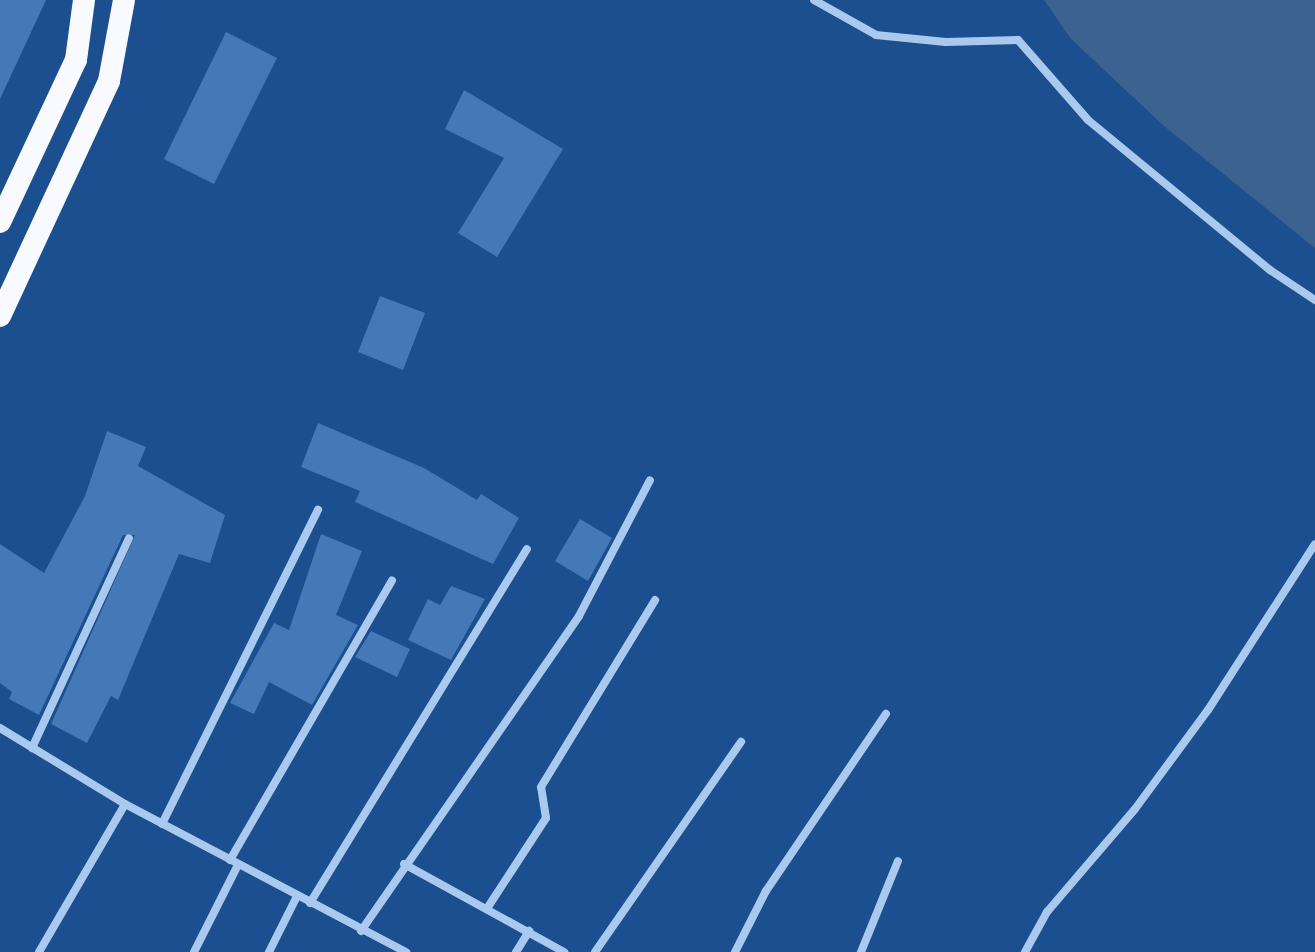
<!DOCTYPE html>
<html>
<head>
<meta charset="utf-8">
<style>
  body { margin:0 }
  #map { position:relative; width:1315px; height:952px; overflow:hidden; background:#1b4f8f; font-family:"PT Sans",sans-serif }
  div>[style] { position:absolute }
  .water>* { inset:0; background:#3c6290 }
  .building>* { inset:0; background:#4478b7 }
  .minor>* { height:8px; margin:-4px; padding:0 4px; transform-origin:4px; border-radius:4px; background:#a9c9ee }
  .trunk>* { height:22px; margin:-11px; padding:0 11px; transform-origin:11px; border-radius:11px; background:#f8faff }
  span { translate:-50% -50%; white-space:nowrap; text-align:center; line-height:1.15; -webkit-text-stroke:6px #1b4f8f; paint-order:stroke }
</style>
</head>
<body>
<div id="map">
  <div class="water">
    <i style="clip-path:polygon(1044px 0,1315px 0,1315px 248px,1164px 126px,1071px 39px)"></i>
  </div>
  <div class="building">
    <i style="clip-path:polygon(0 0,46px 0,0 99px)"></i>
    <i style="clip-path:polygon(226px 32px,277px 58px,214px 184px,164px 159px)"></i>
    <i style="clip-path:polygon(464px 90px,563px 149px,497px 257px,458px 233px,504px 158px,445px 129px)"></i>
    <i style="clip-path:polygon(380px 296px,425px 313px,403px 370px,358px 352px)"></i>
    <i style="clip-path:polygon(318px 423px,424px 468px,477px 500px,481px 494px,519px 518px,493px 564px,355px 502px,360px 491px,301px 467px)"></i>
    <i style="clip-path:polygon(107px 431px,146px 447px,138px 466px,225px 515px,210px 563px,179px 554px,118px 700px,111px 696px,87px 743px,51px 724px,135px 535px,123px 535px,39px 715px,9px 699px,12px 692px,0 683px,0 544px,44px 573px,85px 496px)"></i>
    <i style="clip-path:polygon(580px 519px,612px 538px,588px 581px,555px 561px)"></i>
    <i style="clip-path:polygon(321px 534px,362px 551px,336px 615px,358px 625px,312px 705px,269px 682px,254px 714px,230px 703px,274px 623px,289px 630px)"></i>
    <i style="clip-path:polygon(451px 586px,485px 599px,451px 660px,408px 640px,428px 599px,440px 605px)"></i>
    <i style="clip-path:polygon(371px 631px,410px 649px,397px 677px,355px 657px)"></i>
  </div>
  <div class="minor">
    <i style="left:814px;top:0;width:71px;rotate:29.4deg"></i>
    <i style="left:876px;top:35px;width:70px;rotate:5.7deg"></i>
    <i style="left:946px;top:42px;width:72px;rotate:-1.6deg"></i>
    <i style="left:1018px;top:40px;width:106px;rotate:48.8deg"></i>
    <i style="left:1088px;top:120px;width:236px;rotate:39.5deg"></i>
    <i style="left:1270px;top:270px;width:54px;rotate:33.7deg"></i>
    <i style="left:0;top:728px;width:146px;rotate:31.3deg"></i>
    <i style="left:125px;top:804px;width:318px;rotate:27.8deg"></i>
    <i style="left:32px;top:748px;width:231px;rotate:-65.2deg"></i>
    <i style="left:162px;top:824px;width:351px;rotate:-63.6deg"></i>
    <i style="left:230px;top:860px;width:323px;rotate:-59.9deg"></i>
    <i style="left:404px;top:864px;width:183px;rotate:28.8deg"></i>
    <i style="left:310px;top:903px;width:415px;rotate:-58.5deg"></i>
    <i style="left:488px;top:907px;width:106px;rotate:-56.9deg"></i>
    <i style="left:546px;top:818px;width:31px;rotate:-99deg"></i>
    <i style="left:541px;top:787px;width:219px;rotate:-58.6deg"></i>
    <i style="left:361px;top:931px;width:383px;rotate:-55.3deg"></i>
    <i style="left:579px;top:616px;width:153px;rotate:-62.4deg"></i>
    <i style="left:39px;top:952px;width:171px;rotate:-59.8deg"></i>
    <i style="left:194px;top:952px;width:97px;rotate:-63.2deg"></i>
    <i style="left:269px;top:952px;width:63px;rotate:-63.4deg"></i>
    <i style="left:516px;top:952px;width:25px;rotate:-58deg"></i>
    <i style="left:595px;top:952px;width:256px;rotate:-55.2deg"></i>
    <i style="left:735px;top:952px;width:68px;rotate:-63.1deg"></i>
    <i style="left:766px;top:891px;width:214px;rotate:-55.9deg"></i>
    <i style="left:861px;top:952px;width:98px;rotate:-67.9deg"></i>
    <i style="left:1025px;top:952px;width:46px;rotate:-61.2deg"></i>
    <i style="left:1047px;top:912px;width:135px;rotate:-49.5deg"></i>
    <i style="left:1135px;top:809px;width:123px;rotate:-53.6deg"></i>
    <i style="left:1208px;top:710px;width:197px;rotate:-57.2deg"></i>
  </div>
  <div class="trunk">
    <i style="left:0;top:222px;width:179px;rotate:-64.9deg"></i>
    <i style="left:76px;top:60px;width:61px;rotate:-82.4deg"></i>
    <i style="left:0;top:316px;width:259px;rotate:-65.1deg"></i>
    <i style="left:109px;top:81px;width:82px;rotate:-79.5deg"></i>
  </div>
</div>
</body>
</html>
